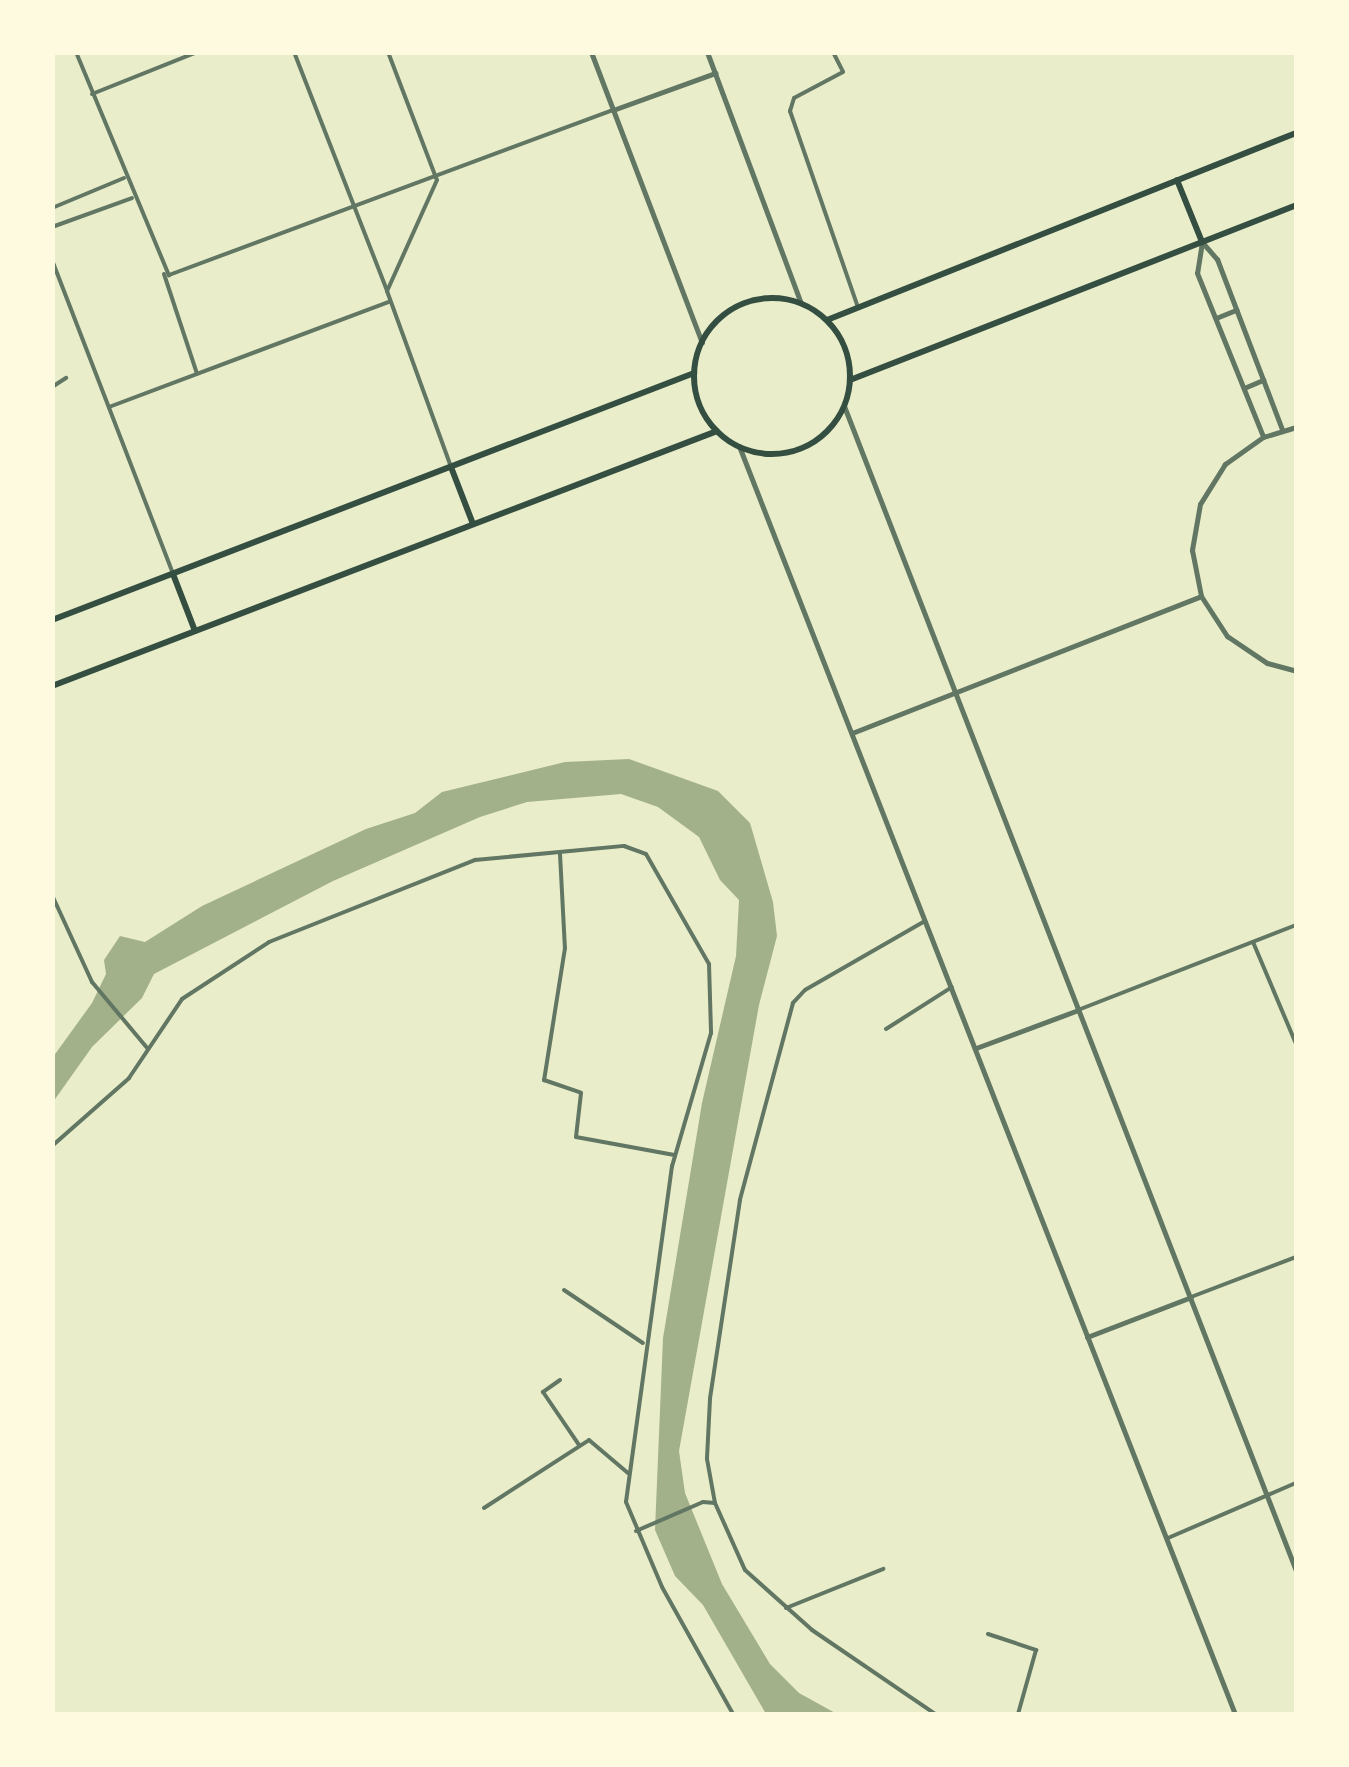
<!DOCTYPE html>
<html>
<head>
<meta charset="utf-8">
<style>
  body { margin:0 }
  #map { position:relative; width:1349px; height:1767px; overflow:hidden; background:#e9edc9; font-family:Quicksand,sans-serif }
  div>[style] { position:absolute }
  .water>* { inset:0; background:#a3b18a }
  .minor>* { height:4px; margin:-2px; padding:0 2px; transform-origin:2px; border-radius:2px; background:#617663 }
  .tertiary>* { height:5px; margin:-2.5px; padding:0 2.5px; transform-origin:2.5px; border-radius:2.5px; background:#617663 }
  .secondary>* { height:6px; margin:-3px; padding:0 3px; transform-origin:3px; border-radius:3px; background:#344e41 }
  .secondary>.ring { margin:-3px; padding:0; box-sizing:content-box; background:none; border:6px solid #344e41; border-radius:50% }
  span { translate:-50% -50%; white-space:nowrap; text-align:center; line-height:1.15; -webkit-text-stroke:8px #fefae0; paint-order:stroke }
  .frame { position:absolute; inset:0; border:55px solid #fefae0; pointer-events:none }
</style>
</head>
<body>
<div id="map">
  <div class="water">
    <i style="clip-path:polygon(629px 759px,718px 791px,750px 823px,773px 902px,777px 936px,759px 1005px,679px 1451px,685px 1493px,722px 1584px,770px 1664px,799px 1693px,837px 1714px,766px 1714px,703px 1605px,675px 1576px,655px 1530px,663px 1338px,702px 1103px,736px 956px,739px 900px,720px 880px,699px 837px,658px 807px,621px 794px,527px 802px,480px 817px,333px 881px,154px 974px,142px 998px,92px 1047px,53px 1102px,53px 1057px,92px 1003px,106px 974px,104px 960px,120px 936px,145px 942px,202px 906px,366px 829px,415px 813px,442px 792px,565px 762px)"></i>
  </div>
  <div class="minor">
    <i style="left:76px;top:52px;width:242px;rotate:67.4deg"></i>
    <i style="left:169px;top:275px;width:474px;rotate:-20.4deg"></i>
    <i style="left:294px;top:52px;width:256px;rotate:68.7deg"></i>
    <i style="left:388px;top:52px;width:137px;rotate:69.1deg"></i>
    <i style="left:437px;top:180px;width:122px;rotate:114.2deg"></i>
    <i style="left:387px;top:291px;width:187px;rotate:70deg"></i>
    <i style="left:833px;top:52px;width:22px;rotate:63deg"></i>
    <i style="left:843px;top:72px;width:55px;rotate:152deg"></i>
    <i style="left:794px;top:98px;width:14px;rotate:107deg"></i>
    <i style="left:790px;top:111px;width:207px;rotate:70.9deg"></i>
    <i style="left:92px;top:94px;width:113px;rotate:-21.8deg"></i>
    <i style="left:52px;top:208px;width:78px;rotate:-22.6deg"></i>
    <i style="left:52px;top:227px;width:85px;rotate:-19.9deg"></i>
    <i style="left:52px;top:260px;width:336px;rotate:68.9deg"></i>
    <i style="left:164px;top:274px;width:105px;rotate:71.7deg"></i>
    <i style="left:52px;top:387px;width:17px;rotate:-33deg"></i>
    <i style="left:109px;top:407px;width:299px;rotate:-20.6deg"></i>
    <i style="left:560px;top:854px;width:94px;rotate:87deg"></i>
    <i style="left:565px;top:948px;width:134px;rotate:99deg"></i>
    <i style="left:544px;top:1080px;width:39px;rotate:19deg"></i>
    <i style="left:581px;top:1093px;width:44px;rotate:96.5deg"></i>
    <i style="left:576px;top:1137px;width:100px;rotate:10.4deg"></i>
    <i style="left:52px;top:895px;width:96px;rotate:65.3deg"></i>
    <i style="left:92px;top:982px;width:87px;rotate:50.1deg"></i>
    <i style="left:925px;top:921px;width:138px;rotate:150.1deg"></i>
    <i style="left:805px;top:990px;width:18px;rotate:133deg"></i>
    <i style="left:793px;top:1003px;width:204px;rotate:105.1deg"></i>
    <i style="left:740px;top:1200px;width:201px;rotate:98.6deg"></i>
    <i style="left:710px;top:1399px;width:60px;rotate:92.9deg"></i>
    <i style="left:707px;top:1459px;width:45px;rotate:79.7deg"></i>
    <i style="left:715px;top:1503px;width:73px;rotate:65.9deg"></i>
    <i style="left:745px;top:1570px;width:90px;rotate:41.8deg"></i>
    <i style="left:812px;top:1630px;width:149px;rotate:34.3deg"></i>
    <i style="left:1253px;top:942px;width:111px;rotate:67.1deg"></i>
    <i style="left:1078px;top:1010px;width:234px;rotate:-21.3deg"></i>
    <i style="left:886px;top:1029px;width:78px;rotate:-32.5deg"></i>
    <i style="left:52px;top:1146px;width:103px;rotate:-41.4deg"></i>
    <i style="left:129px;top:1078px;width:95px;rotate:-56.1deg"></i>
    <i style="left:182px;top:999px;width:104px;rotate:-33.2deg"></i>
    <i style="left:269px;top:942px;width:222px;rotate:-21.7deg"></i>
    <i style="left:475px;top:860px;width:150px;rotate:-5.4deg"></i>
    <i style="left:624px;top:846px;width:23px;rotate:20deg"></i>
    <i style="left:646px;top:854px;width:127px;rotate:60.2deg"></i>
    <i style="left:709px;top:964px;width:69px;rotate:88.3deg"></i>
    <i style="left:711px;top:1033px;width:139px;rotate:106.3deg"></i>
    <i style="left:672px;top:1166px;width:339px;rotate:97.8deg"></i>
    <i style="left:626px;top:1502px;width:92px;rotate:67deg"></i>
    <i style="left:662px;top:1587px;width:145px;rotate:60.8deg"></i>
    <i style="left:564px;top:1290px;width:95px;rotate:33.9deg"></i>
    <i style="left:1191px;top:1297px;width:112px;rotate:-20.9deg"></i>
    <i style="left:560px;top:1380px;width:21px;rotate:145deg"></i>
    <i style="left:543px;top:1392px;width:64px;rotate:55.8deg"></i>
    <i style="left:484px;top:1508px;width:125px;rotate:-32.9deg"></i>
    <i style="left:589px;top:1440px;width:51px;rotate:40.2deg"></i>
    <i style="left:636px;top:1531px;width:73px;rotate:-23.4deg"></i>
    <i style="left:703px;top:1502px;width:12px;rotate:5deg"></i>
    <i style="left:1168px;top:1538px;width:139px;rotate:-23.3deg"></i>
    <i style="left:786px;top:1608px;width:105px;rotate:-21.9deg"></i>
    <i style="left:988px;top:1634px;width:51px;rotate:18.4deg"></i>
    <i style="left:1036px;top:1650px;width:66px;rotate:105.7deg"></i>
  </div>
  <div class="tertiary">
    <i style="left:591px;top:52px;width:311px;rotate:69.1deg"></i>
    <i style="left:707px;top:52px;width:268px;rotate:69.5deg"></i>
    <i style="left:613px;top:110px;width:109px;rotate:-19.9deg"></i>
    <i style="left:1202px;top:242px;width:31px;rotate:99deg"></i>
    <i style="left:1197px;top:273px;width:176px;rotate:68deg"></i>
    <i style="left:1202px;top:242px;width:23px;rotate:49deg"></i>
    <i style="left:1217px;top:259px;width:182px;rotate:69.1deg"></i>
    <i style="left:1216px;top:318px;width:22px;rotate:-22deg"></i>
    <i style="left:1244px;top:388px;width:21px;rotate:-23deg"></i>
    <i style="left:844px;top:406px;width:1250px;rotate:68.79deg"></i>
    <i style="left:1296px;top:427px;width:34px;rotate:163deg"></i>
    <i style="left:1263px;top:437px;width:47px;rotate:144.6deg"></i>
    <i style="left:1225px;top:464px;width:47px;rotate:122deg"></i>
    <i style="left:1200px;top:504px;width:47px;rotate:99.9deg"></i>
    <i style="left:1192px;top:550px;width:47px;rotate:78.9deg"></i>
    <i style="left:1201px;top:596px;width:48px;rotate:57deg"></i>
    <i style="left:1227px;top:636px;width:48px;rotate:34deg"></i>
    <i style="left:1267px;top:663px;width:30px;rotate:15deg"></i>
    <i style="left:739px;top:446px;width:1362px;rotate:68.64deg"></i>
    <i style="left:852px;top:733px;width:375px;rotate:-21.4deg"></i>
    <i style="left:976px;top:1048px;width:109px;rotate:-20.4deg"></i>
    <i style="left:1087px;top:1337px;width:111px;rotate:-21deg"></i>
  </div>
  <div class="secondary">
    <i style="left:1177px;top:180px;width:67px;rotate:68deg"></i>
    <i class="ring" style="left:694px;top:298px;width:150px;height:150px"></i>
    <i style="left:827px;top:320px;width:505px;rotate:-21.74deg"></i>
    <i style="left:850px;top:380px;width:479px;rotate:-21.4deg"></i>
    <i style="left:451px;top:467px;width:61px;rotate:68.9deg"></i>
    <i style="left:173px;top:574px;width:61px;rotate:68.9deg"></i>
    <i style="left:52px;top:620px;width:688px;rotate:-21.04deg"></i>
    <i style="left:52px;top:686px;width:712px;rotate:-20.98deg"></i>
  </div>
  <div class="frame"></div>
</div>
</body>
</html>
